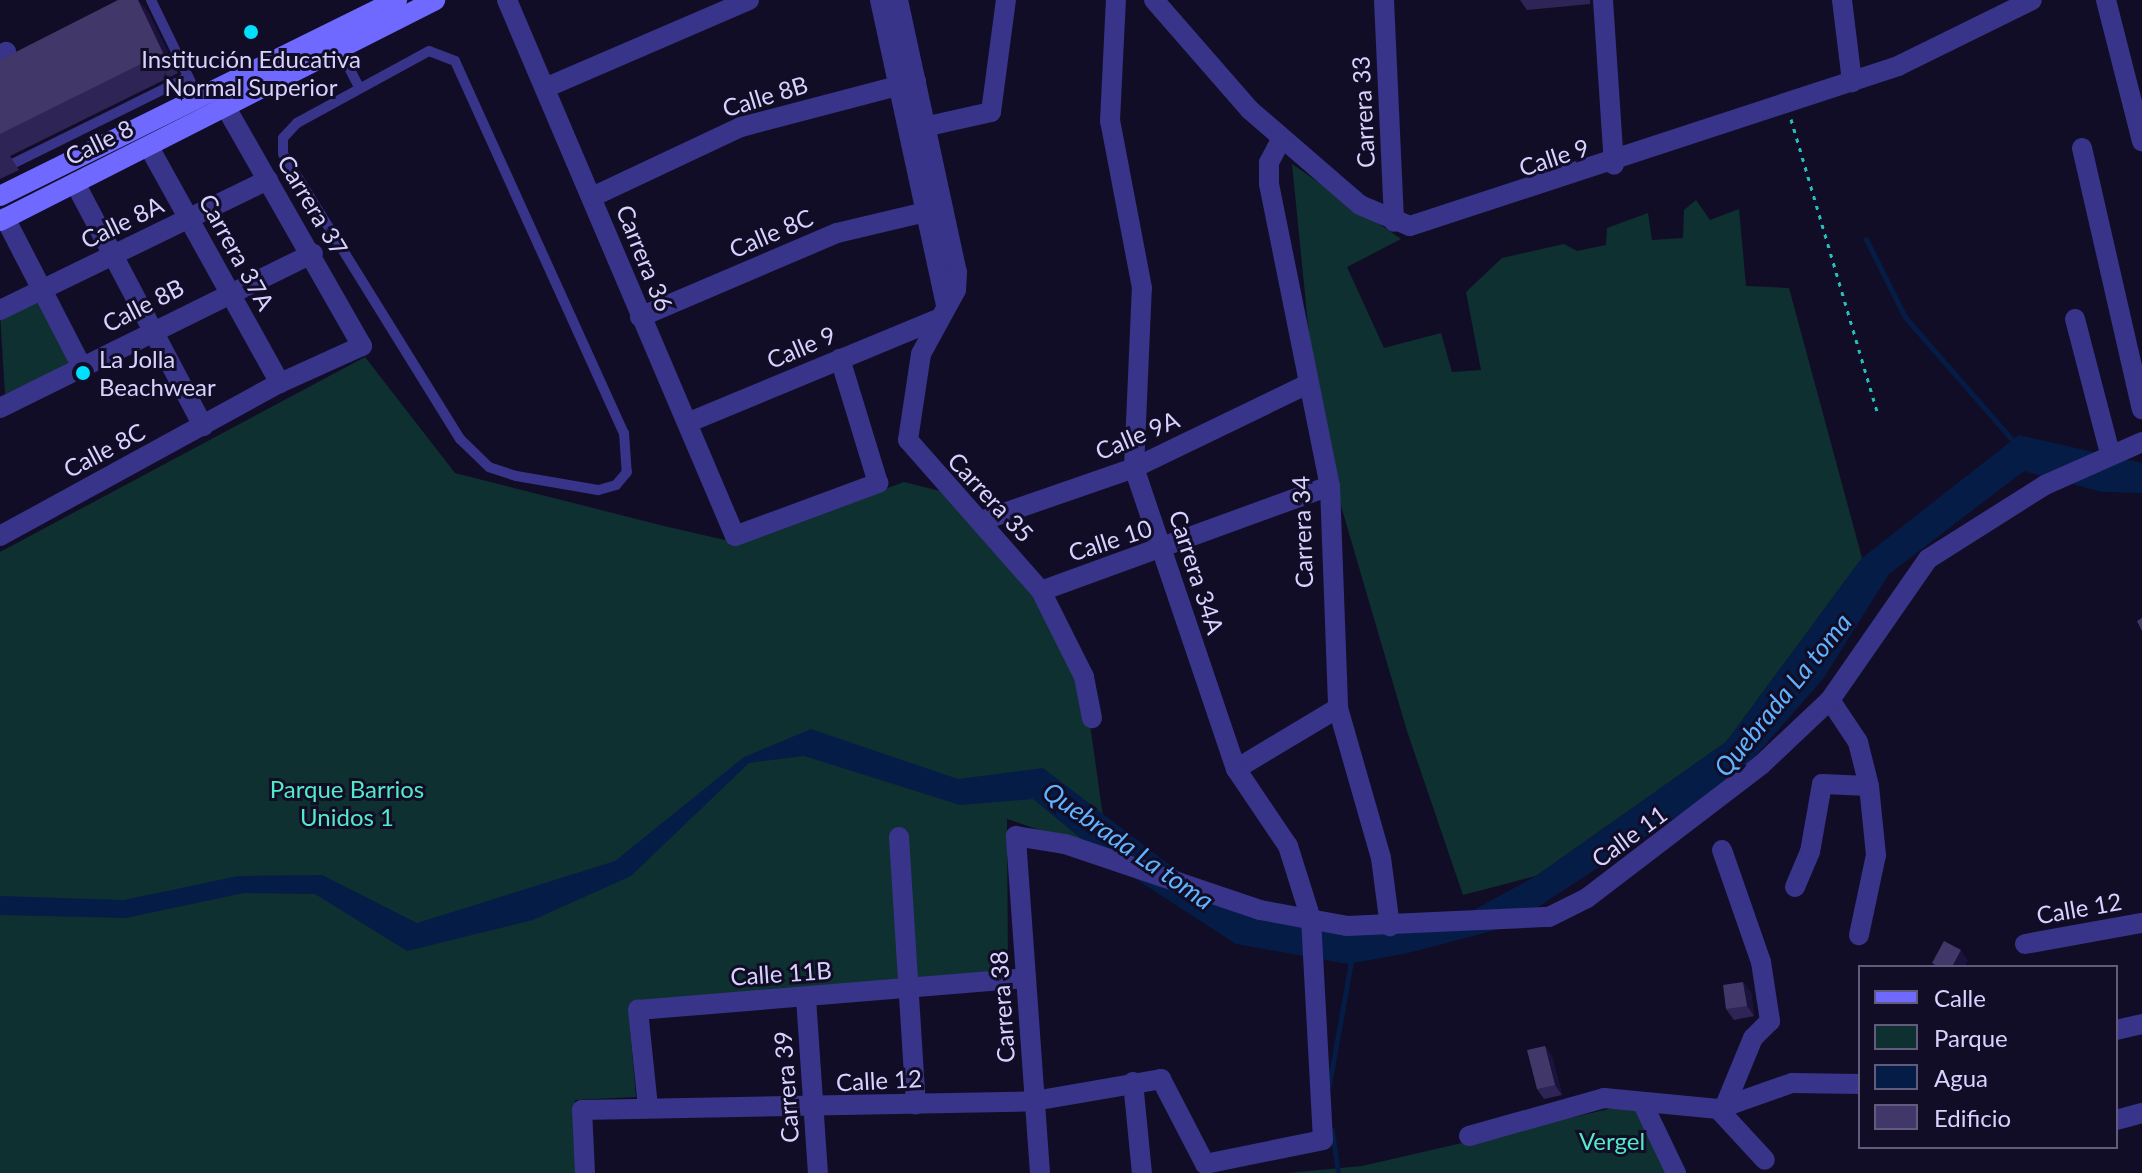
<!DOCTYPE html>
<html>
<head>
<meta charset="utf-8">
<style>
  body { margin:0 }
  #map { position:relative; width:2142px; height:1173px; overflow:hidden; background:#110d26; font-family:Lato,sans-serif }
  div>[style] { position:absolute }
  .green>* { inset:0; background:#0f3030 }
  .water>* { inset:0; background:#051c46 }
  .stream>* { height:5px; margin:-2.5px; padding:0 2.5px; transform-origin:2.5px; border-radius:2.5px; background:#051c46 }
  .path>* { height:3px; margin-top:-1.5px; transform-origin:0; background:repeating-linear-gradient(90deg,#24c0ba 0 4px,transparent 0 10px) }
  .lane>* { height:10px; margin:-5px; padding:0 5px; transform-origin:5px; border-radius:5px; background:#383489 }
  .street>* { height:20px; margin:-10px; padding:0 10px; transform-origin:10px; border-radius:10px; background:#383489 }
  .secondary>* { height:20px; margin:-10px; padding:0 10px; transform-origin:10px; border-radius:10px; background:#6f69ff }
  .wall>* { inset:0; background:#2f2456 }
  .shaded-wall>* { inset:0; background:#1b133b }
  .building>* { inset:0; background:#413768 }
  .dots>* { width:22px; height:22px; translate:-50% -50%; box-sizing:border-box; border:4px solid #110d26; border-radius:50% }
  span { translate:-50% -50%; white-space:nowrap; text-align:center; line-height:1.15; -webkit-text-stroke:6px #110d26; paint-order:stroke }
  .poi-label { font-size:24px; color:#d8d2ff }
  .left { translate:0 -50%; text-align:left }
  .street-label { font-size:24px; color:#d8d2ff }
  .park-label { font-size:24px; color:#53eac6 }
  .water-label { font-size:26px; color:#60b3ff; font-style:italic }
  .legend { position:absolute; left:1858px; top:965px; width:260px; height:184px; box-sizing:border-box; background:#110d26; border:2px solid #615c7d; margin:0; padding:10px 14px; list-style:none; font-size:24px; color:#d8d2ff }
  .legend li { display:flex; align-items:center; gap:16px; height:40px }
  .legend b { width:40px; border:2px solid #615c7d }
</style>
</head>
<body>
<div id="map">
  <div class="green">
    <i style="clip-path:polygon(1292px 164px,1401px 239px,1347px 267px,1384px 348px,1441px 333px,1452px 372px,1481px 370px,1466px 292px,1502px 258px,1564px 244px,1577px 251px,1606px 245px,1607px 228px,1648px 213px,1652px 240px,1683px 238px,1684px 210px,1696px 200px,1710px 220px,1739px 209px,1746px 286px,1789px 288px,1862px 558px,1726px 742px,1536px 876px,1463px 895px,1407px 731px,1334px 482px,1314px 384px)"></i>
    <i style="clip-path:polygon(41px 295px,74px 362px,5px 394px,0 313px)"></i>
    <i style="clip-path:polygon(365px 357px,455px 473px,664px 526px,738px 543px,904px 482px,940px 491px,1030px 592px,1086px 695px,1108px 853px,1007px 819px,1008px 972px,628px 1006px,636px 1097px,575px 1100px,578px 1173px,0 1173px,0 552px)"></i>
    <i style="clip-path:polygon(1635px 1103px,1669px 1173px,1287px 1173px,1362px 1166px)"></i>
  </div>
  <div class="water">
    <i style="clip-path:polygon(2019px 435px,2142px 463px,2142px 493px,2102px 492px,2024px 471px,1889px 574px,1823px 679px,1736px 778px,1507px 927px,1408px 953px,1348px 964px,1236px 944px,1108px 861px,1033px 799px,960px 805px,804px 756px,749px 763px,631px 876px,533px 920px,407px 951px,315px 894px,244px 893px,126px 918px,0 915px,0 896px,124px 900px,238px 876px,322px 875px,417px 923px,615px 861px,744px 757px,811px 729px,958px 779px,1043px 768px,1171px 866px,1266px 921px,1395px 935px,1472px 911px,1536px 876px,1726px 742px,1862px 558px)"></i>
  </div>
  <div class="stream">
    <i style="left:1866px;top:239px;width:87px;rotate:63.4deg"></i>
    <i style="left:1905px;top:317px;width:167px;rotate:48.9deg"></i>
    <i style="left:1329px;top:1085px;width:125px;rotate:-79.9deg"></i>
    <i style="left:1332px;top:1130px;width:43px;rotate:82.1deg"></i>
  </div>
  <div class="path">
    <i style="left:1791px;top:119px;width:304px;rotate:73.6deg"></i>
  </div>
  <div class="lane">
    <i style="left:151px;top:0;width:110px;rotate:64.1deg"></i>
    <i style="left:339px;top:48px;width:44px;rotate:62.9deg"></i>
    <i style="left:429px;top:51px;width:28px;rotate:21deg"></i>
    <i style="left:455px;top:61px;width:409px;rotate:65.6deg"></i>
    <i style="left:624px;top:433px;width:39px;rotate:86deg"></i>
    <i style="left:627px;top:472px;width:17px;rotate:130deg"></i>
    <i style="left:616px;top:485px;width:19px;rotate:164deg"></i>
    <i style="left:598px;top:490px;width:83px;rotate:-170.3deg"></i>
    <i style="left:516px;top:476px;width:28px;rotate:-162deg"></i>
    <i style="left:489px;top:467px;width:40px;rotate:-136deg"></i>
    <i style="left:460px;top:439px;width:335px;rotate:-121.8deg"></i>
    <i style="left:283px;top:154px;width:16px;rotate:-90deg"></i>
    <i style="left:283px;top:138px;width:21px;rotate:-47deg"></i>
    <i style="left:297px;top:123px;width:150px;rotate:-28.6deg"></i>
    <i style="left:0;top:170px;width:210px;rotate:-26.3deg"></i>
  </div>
  <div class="street">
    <i style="left:507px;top:0;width:582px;rotate:66.96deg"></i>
    <i style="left:735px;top:536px;width:153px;rotate:-20.3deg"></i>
    <i style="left:878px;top:483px;width:130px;rotate:-107deg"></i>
    <i style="left:880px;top:0;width:312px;rotate:77.8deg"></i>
    <i style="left:898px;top:0;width:278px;rotate:77.8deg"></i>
    <i style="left:957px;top:272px;width:18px;rotate:93deg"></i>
    <i style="left:956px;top:290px;width:73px;rotate:118.7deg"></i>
    <i style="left:921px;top:354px;width:87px;rotate:98.6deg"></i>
    <i style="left:908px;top:440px;width:201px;rotate:48.6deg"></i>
    <i style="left:1041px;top:591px;width:96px;rotate:63.4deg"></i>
    <i style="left:1084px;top:677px;width:42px;rotate:79deg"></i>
    <i style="left:1154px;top:0;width:146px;rotate:48.9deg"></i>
    <i style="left:1250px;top:110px;width:145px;rotate:40.8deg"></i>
    <i style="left:1360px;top:205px;width:54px;rotate:22.8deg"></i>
    <i style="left:1410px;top:226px;width:514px;rotate:-18.15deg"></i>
    <i style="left:1898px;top:66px;width:149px;rotate:-26.2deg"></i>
    <i style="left:1384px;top:0;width:222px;rotate:87.4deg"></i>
    <i style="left:1603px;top:0;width:165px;rotate:86.2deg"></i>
    <i style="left:1842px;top:0;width:83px;rotate:83deg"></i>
    <i style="left:2106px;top:0;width:146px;rotate:75.7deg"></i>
    <i style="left:0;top:55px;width:7px;rotate:-27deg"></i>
    <i style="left:545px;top:88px;width:222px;rotate:-23.3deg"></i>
    <i style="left:915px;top:129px;width:78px;rotate:-12.6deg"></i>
    <i style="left:991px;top:112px;width:113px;rotate:-82.4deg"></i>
    <i style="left:1282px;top:138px;width:27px;rotate:118deg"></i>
    <i style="left:1269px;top:162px;width:22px;rotate:90deg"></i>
    <i style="left:1269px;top:184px;width:308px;rotate:78.6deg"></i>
    <i style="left:1330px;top:486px;width:222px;rotate:87.9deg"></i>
    <i style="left:1338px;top:708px;width:156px;rotate:74deg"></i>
    <i style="left:1381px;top:858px;width:69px;rotate:82.5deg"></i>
    <i style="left:149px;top:147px;width:270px;rotate:61deg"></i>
    <i style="left:2082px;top:148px;width:268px;rotate:77.1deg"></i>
    <i style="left:75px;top:183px;width:275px;rotate:62.2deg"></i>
    <i style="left:592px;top:197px;width:165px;rotate:-25.2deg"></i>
    <i style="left:741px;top:127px;width:181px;rotate:-14.7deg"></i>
    <i style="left:5px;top:218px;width:168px;rotate:62.7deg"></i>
    <i style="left:0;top:310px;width:298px;rotate:-25.9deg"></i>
    <i style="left:640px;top:317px;width:214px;rotate:-23.1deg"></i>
    <i style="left:837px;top:233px;width:91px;rotate:-13.3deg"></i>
    <i style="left:2075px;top:319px;width:138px;rotate:75.4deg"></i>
    <i style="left:0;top:408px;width:349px;rotate:-26.3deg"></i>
    <i style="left:687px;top:423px;width:269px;rotate:-22.5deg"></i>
    <i style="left:981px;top:521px;width:162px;rotate:-19.1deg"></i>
    <i style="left:1134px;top:468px;width:193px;rotate:-25.8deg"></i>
    <i style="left:0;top:536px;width:319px;rotate:-28.7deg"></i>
    <i style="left:280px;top:383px;width:90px;rotate:-24.3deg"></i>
    <i style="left:362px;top:346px;width:290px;rotate:-119.7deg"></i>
    <i style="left:1041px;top:591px;width:307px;rotate:-20deg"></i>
    <i style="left:1830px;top:700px;width:50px;rotate:56.3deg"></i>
    <i style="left:1858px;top:742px;width:45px;rotate:76deg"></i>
    <i style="left:1869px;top:786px;width:69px;rotate:84.2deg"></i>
    <i style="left:1876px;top:855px;width:82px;rotate:102deg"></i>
    <i style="left:1236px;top:769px;width:119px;rotate:-30.9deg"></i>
    <i style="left:899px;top:837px;width:268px;rotate:86.4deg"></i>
    <i style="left:1722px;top:850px;width:119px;rotate:70.8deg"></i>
    <i style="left:1761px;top:962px;width:60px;rotate:81.3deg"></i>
    <i style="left:1770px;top:1021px;width:24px;rotate:135deg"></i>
    <i style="left:1753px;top:1038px;width:74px;rotate:112.4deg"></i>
    <i style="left:1795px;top:887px;width:38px;rotate:-67deg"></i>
    <i style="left:1810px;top:852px;width:69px;rotate:-80deg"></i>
    <i style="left:1822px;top:784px;width:47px;rotate:2.4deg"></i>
    <i style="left:2025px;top:944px;width:119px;rotate:-10.2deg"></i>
    <i style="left:806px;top:998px;width:175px;rotate:86.1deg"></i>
    <i style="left:2116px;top:1030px;width:27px;rotate:-13deg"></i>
    <i style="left:1133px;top:1082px;width:91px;rotate:84.4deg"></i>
    <i style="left:1642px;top:1102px;width:79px;rotate:64.4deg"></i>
    <i style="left:648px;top:1107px;width:98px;rotate:-95.9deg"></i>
    <i style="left:638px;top:1010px;width:389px;rotate:-4.7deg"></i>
    <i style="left:1718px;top:1109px;width:69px;rotate:47.3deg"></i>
    <i style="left:2116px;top:1120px;width:27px;rotate:-15deg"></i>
    <i style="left:1469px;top:1136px;width:140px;rotate:-15.7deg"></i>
    <i style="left:1604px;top:1098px;width:115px;rotate:5.5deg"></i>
    <i style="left:1718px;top:1109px;width:78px;rotate:-19.4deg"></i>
    <i style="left:1792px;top:1083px;width:68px;rotate:0.8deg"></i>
    <i style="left:585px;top:1173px;width:63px;rotate:-92.7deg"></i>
    <i style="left:582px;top:1110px;width:452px;rotate:-1.1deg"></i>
    <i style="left:1034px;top:1101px;width:129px;rotate:-9.8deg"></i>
    <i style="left:1161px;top:1079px;width:96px;rotate:62.6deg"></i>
    <i style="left:1205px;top:1164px;width:120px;rotate:-11.5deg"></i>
    <i style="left:1323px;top:1140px;width:221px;rotate:-93.1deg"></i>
    <i style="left:1311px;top:919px;width:77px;rotate:-107.5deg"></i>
    <i style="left:1288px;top:846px;width:93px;rotate:-124deg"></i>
    <i style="left:1236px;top:769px;width:318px;rotate:-108.7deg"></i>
    <i style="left:1134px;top:468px;width:180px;rotate:-87.5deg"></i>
    <i style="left:1142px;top:288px;width:170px;rotate:-100.8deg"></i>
    <i style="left:1110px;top:121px;width:121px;rotate:-87.2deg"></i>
    <i style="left:1040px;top:1173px;width:338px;rotate:-94.1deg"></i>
    <i style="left:1016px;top:836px;width:50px;rotate:9.3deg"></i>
    <i style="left:1065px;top:844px;width:206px;rotate:18.7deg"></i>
    <i style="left:1260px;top:910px;width:88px;rotate:10.4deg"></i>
    <i style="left:1347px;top:926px;width:202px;rotate:-2.6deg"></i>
    <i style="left:1549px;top:917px;width:42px;rotate:-26.6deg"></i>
    <i style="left:1587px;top:898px;width:219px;rotate:-37.4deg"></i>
    <i style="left:1761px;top:765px;width:95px;rotate:-43.3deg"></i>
    <i style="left:1830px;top:700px;width:172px;rotate:-55.2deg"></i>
    <i style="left:1928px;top:559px;width:138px;rotate:-32.3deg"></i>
    <i style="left:2045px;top:485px;width:106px;rotate:-23.9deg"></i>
  </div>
  <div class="secondary">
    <i style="left:0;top:196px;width:443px;rotate:-26.3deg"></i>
    <i style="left:0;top:221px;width:488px;rotate:-26.9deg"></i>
  </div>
  <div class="wall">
    <i style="clip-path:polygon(1520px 0,1590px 0,1590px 4px,1527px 10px)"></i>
    <i style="clip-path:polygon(148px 12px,178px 73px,10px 156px,19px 170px,0 179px,0 60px)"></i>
    <i style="clip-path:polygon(1751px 992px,1754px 1016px,1734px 1020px,1726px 1009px)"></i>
    <i style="clip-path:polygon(1545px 1046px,1552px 1056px,1562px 1095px,1544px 1099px,1537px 1089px)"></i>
  </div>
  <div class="shaded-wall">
    <i style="clip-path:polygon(138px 0,139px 0,148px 12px,178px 73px,163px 53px)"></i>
    <i style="clip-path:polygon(1961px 950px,1968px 961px,1964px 967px,1952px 967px)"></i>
    <i style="clip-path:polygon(1743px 982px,1751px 992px,1754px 1016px,1747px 1006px)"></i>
    <i style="clip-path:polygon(1545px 1046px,1552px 1056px,1562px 1095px,1555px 1085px)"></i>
  </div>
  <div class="building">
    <i style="clip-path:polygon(118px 0,138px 0,163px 53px,0 134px,0 60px)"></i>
    <i style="clip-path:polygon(2142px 618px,2142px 631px,2137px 621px)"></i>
    <i style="clip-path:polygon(1944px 941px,1961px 950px,1952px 967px,1939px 967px,1932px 963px)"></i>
    <i style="clip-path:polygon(1743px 982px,1747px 1006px,1726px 1009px,1723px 985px)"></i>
    <i style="clip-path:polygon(1545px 1046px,1555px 1085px,1537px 1089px,1527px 1050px)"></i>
  </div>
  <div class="dots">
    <i style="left:251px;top:32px;background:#00dffd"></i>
    <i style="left:83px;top:373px;background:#00dffd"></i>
  </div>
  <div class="poi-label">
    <span style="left:251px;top:73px">Institución Educativa<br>Normal Superior</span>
    <span class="left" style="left:99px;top:373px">La Jolla<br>Beachwear</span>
  </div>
  <div class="street-label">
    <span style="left:765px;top:96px;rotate:-17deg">Calle 8B</span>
    <span style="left:1363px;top:112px;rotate:-93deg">Carrera 33</span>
    <span style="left:99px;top:142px;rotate:-26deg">Calle 8</span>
    <span style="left:1554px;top:157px;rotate:-18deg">Calle 9</span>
    <span style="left:313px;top:205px;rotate:59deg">Carrera 37</span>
    <span style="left:122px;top:222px;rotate:-26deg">Calle 8A</span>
    <span style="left:771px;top:233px;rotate:-23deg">Calle 8C</span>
    <span style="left:237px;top:252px;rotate:61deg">Carrera 37A</span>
    <span style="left:645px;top:258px;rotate:68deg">Carrera 36</span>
    <span style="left:143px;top:305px;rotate:-27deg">Calle 8B</span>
    <span style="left:801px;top:347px;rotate:-23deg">Calle 9</span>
    <span style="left:1137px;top:435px;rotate:-23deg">Calle 9A</span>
    <span style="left:104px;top:450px;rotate:-28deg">Calle 8C</span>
    <span style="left:991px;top:497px;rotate:47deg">Carrera 35</span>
    <span style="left:1302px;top:532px;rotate:-92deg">Carrera 34</span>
    <span style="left:1110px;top:540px;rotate:-18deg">Calle 10</span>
    <span style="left:1197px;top:572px;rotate:72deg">Carrera 34A</span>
    <span style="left:1629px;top:836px;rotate:-36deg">Calle 11</span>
    <span style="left:2079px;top:908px;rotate:-10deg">Calle 12</span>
    <span style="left:781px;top:973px;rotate:-4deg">Calle 11B</span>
    <span style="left:1002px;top:1007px;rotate:-94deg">Carrera 38</span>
    <span style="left:879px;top:1080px;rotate:-3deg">Calle 12</span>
    <span style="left:786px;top:1087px;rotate:-94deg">Carrera 39</span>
  </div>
  <div class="park-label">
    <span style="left:347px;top:803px">Parque Barrios<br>Unidos 1</span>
    <span style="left:1612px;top:1141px">Vergel</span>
  </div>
  <div class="water-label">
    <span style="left:1783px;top:695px;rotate:-51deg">Quebrada La toma</span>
    <span style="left:1128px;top:846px;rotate:35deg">Quebrada La toma</span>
  </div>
  <ul class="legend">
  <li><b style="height:10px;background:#6f69ff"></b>Calle</li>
  <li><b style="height:22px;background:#0f3030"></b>Parque</li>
  <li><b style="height:22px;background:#051c46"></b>Agua</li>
  <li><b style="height:22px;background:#413768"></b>Edificio</li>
  </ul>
</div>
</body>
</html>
